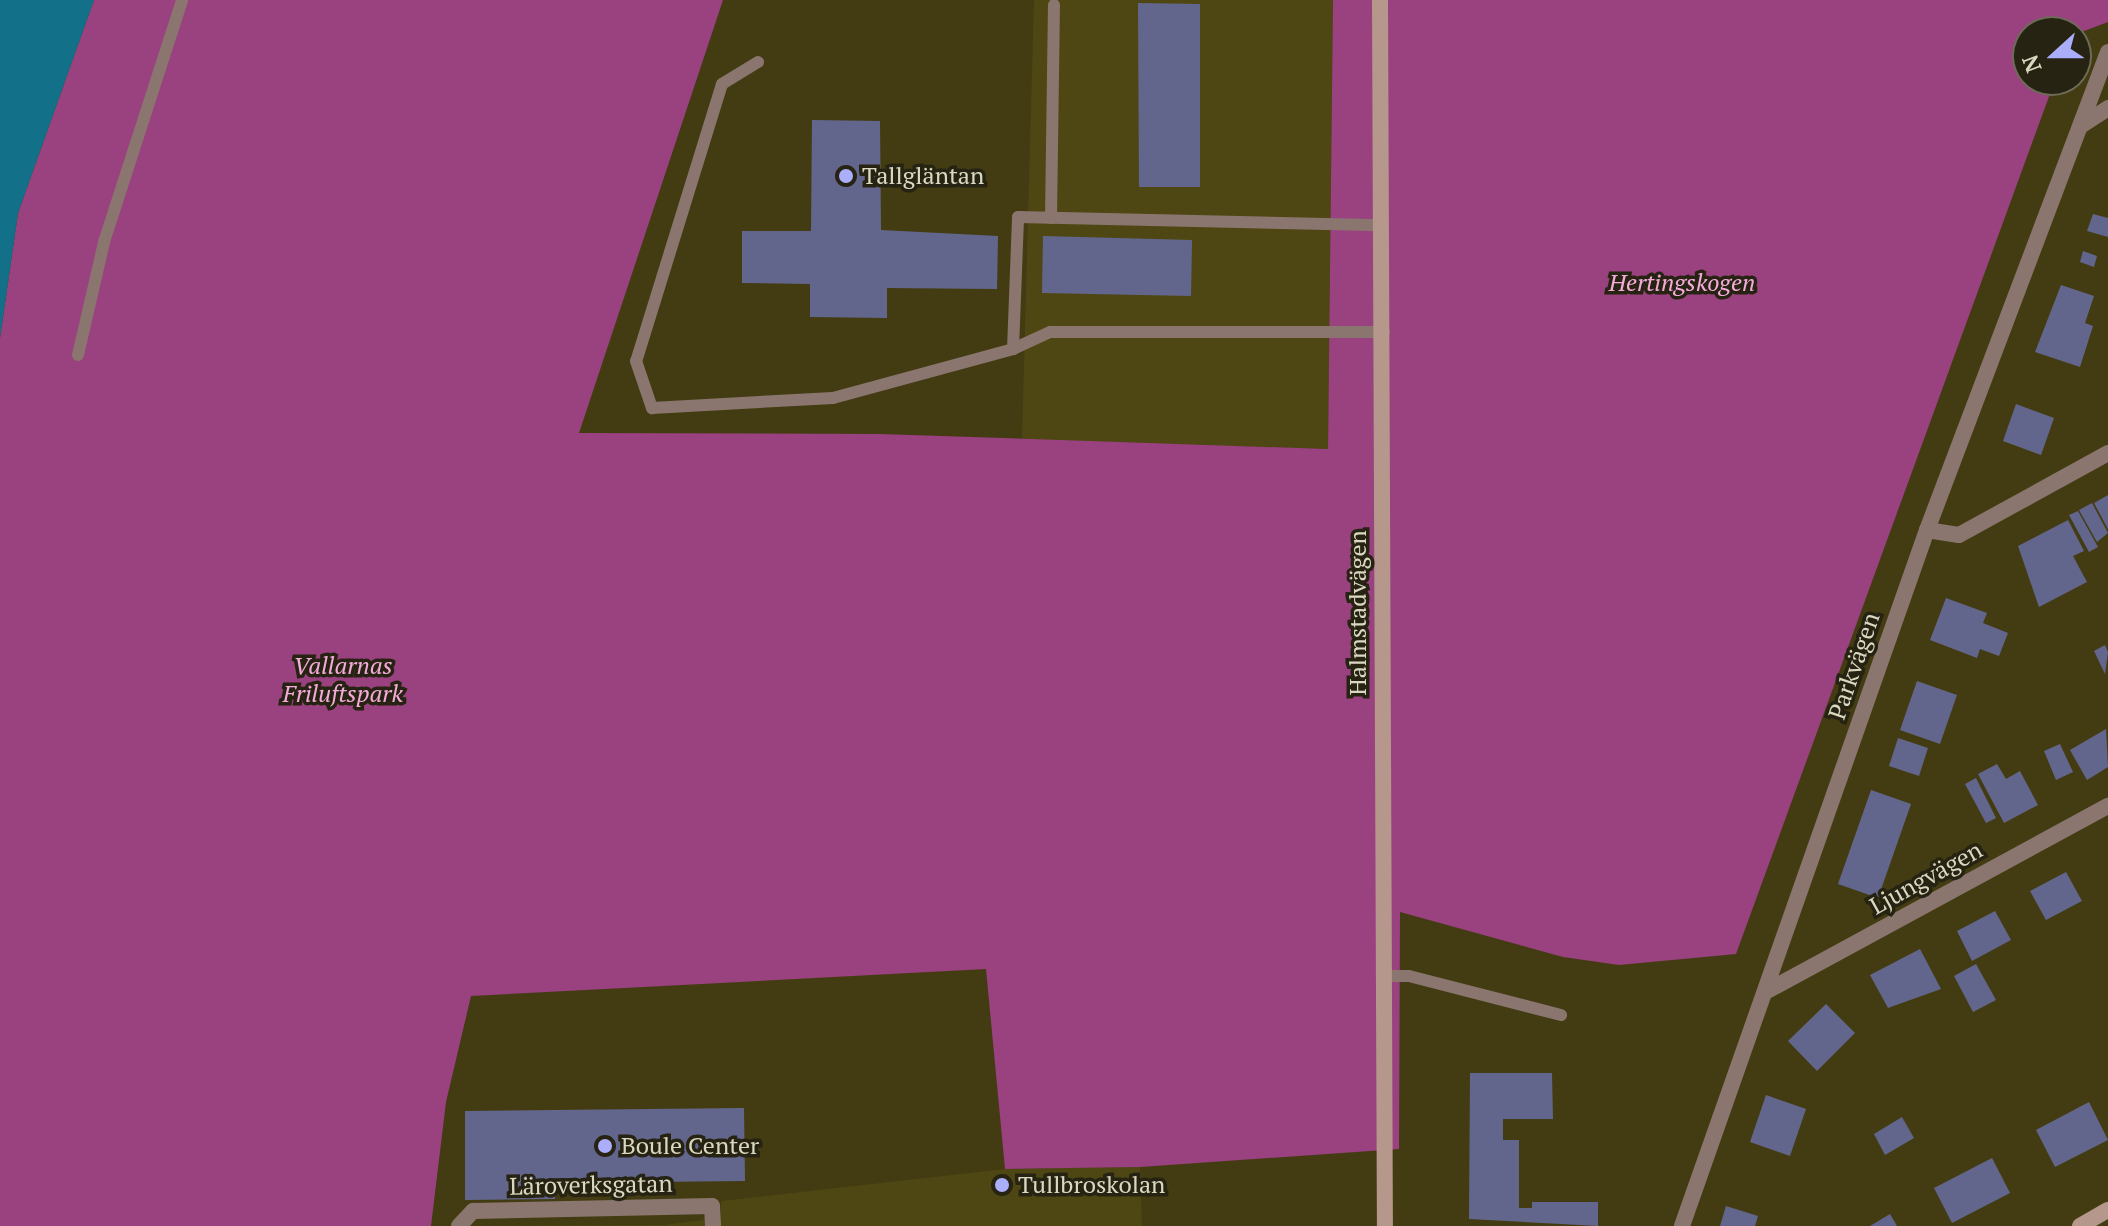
<!DOCTYPE html>
<html>
<head>
<meta charset="utf-8">
<style>
  body { margin:0 }
  #map { position:relative; width:2108px; height:1226px; overflow:hidden; background:#433c13; font-family:"PT Serif",serif }
  div>[style] { position:absolute }
  .built>* { inset:0; background:#4e4714 }
  .green>* { inset:0; background:#9a417f }
  .water>* { inset:0; background:#127189 }
  .building>* { inset:0; background:#63668c }
  .lane>* { height:12px; margin:-6px; padding:0 6px; transform-origin:6px; border-radius:6px; background:#8a766f }
  .street>* { height:16px; margin:-8px; padding:0 8px; transform-origin:8px; border-radius:8px; background:#8a766f }
  .secondary>* { height:16px; margin:-8px; padding:0 8px; transform-origin:8px; border-radius:8px; background:#b6978b }
  .dots>* { width:22px; height:22px; translate:-50% -50%; box-sizing:border-box; border:4px solid #262312; border-radius:50% }
  span { translate:-50% -50%; white-space:nowrap; text-align:center; line-height:1.15; -webkit-text-stroke:7px #262312; paint-order:stroke }
  .poi-label { font-size:24px; color:#dbd8c1 }
  .left { translate:0 -50%; text-align:left }
  .park-label { font-size:24px; color:#f5aada; font-style:italic }
  .street-label { font-size:24px; color:#dbd8c1 }
  .north { position:absolute; left:2012px; top:16px; width:80px; height:80px; box-sizing:border-box; background:#262312; border:2px solid #6e6b58; border-radius:50%; rotate:249deg; font-size:22px; font-weight:700; line-height:32px; text-align:center; color:#dbd8c1 }
  .north::after { content:''; display:block; margin:auto; width:28px; height:36px; background:#abaffb; clip-path:polygon(50% 0,100% 100%,50% 72%,0 100%) }
</style>
</head>
<body>
<div id="map">
  <div class="built">
    <i style="clip-path:polygon(1034px 0,1333px 0,1328px 449px,1022px 441px)"></i>
    <i style="clip-path:polygon(1140px 1167px,1142px 1226px,483px 1226px,663px 1225px,721px 1218px,721px 1201px,1005px 1169px)"></i>
  </div>
  <div class="green">
    <i style="clip-path:polygon(94px 0,723px 0,579px 433px,880px 434px,1328px 449px,1333px 0,2108px 0,2108px 22px,2076px 34px,2028px 32px,2028px 80px,2055px 80px,1736px 954px,1619px 965px,1563px 957px,1400px 912px,1399px 1149px,1140px 1167px,1005px 1169px,986px 969px,471px 996px,446px 1102px,431px 1226px,0 1226px,0 338px,18px 213px)"></i>
  </div>
  <div class="water">
    <i style="clip-path:polygon(0 0,94px 0,18px 213px,0 338px)"></i>
  </div>
  <div class="building">
    <i style="clip-path:polygon(1138px 3px,1200px 4px,1200px 187px,1139px 187px)"></i>
    <i style="clip-path:polygon(812px 120px,880px 121px,881px 230px,998px 236px,997px 289px,887px 288px,887px 318px,810px 317px,810px 284px,742px 283px,742px 231px,811px 231px)"></i>
    <i style="clip-path:polygon(2093px 214px,2108px 218px,2108px 237px,2087px 231px)"></i>
    <i style="clip-path:polygon(1043px 236px,1192px 240px,1191px 296px,1042px 293px)"></i>
    <i style="clip-path:polygon(2083px 251px,2097px 256px,2094px 267px,2080px 262px)"></i>
    <i style="clip-path:polygon(2061px 285px,2094px 296px,2085px 323px,2093px 326px,2080px 367px,2035px 352px)"></i>
    <i style="clip-path:polygon(2016px 404px,2054px 418px,2041px 455px,2003px 441px)"></i>
    <i style="clip-path:polygon(2108px 495px,2108px 529px,2094px 503px)"></i>
    <i style="clip-path:polygon(2092px 503px,2108px 533px,2097px 542px,2079px 510px)"></i>
    <i style="clip-path:polygon(2078px 511px,2098px 547px,2089px 552px,2069px 515px)"></i>
    <i style="clip-path:polygon(2068px 520px,2084px 551px,2073px 556px,2087px 582px,2039px 607px,2018px 546px)"></i>
    <i style="clip-path:polygon(1946px 598px,1987px 613px,1983px 623px,2008px 633px,1999px 656px,1980px 649px,1977px 658px,1930px 640px)"></i>
    <i style="clip-path:polygon(2105px 645px,2108px 652px,2105px 674px,2094px 651px)"></i>
    <i style="clip-path:polygon(1917px 681px,1957px 695px,1940px 744px,1900px 730px)"></i>
    <i style="clip-path:polygon(2106px 729px,2108px 767px,2087px 780px,2070px 750px)"></i>
    <i style="clip-path:polygon(1898px 738px,1928px 748px,1919px 776px,1889px 766px)"></i>
    <i style="clip-path:polygon(2060px 744px,2073px 772px,2056px 780px,2044px 751px)"></i>
    <i style="clip-path:polygon(1997px 764px,2006px 779px,2020px 771px,2038px 805px,2004px 823px,1978px 774px)"></i>
    <i style="clip-path:polygon(1976px 778px,1996px 818px,1986px 823px,1965px 784px)"></i>
    <i style="clip-path:polygon(1871px 790px,1911px 804px,1878px 898px,1838px 884px)"></i>
    <i style="clip-path:polygon(2066px 872px,2082px 901px,2046px 920px,2030px 891px)"></i>
    <i style="clip-path:polygon(1995px 911px,2011px 940px,1972px 961px,1957px 931px)"></i>
    <i style="clip-path:polygon(1920px 949px,1941px 989px,1888px 1008px,1870px 975px)"></i>
    <i style="clip-path:polygon(1976px 964px,1996px 1000px,1973px 1012px,1954px 976px)"></i>
    <i style="clip-path:polygon(1826px 1004px,1855px 1033px,1817px 1071px,1788px 1041px)"></i>
    <i style="clip-path:polygon(1470px 1073px,1552px 1073px,1553px 1119px,1503px 1119px,1503px 1140px,1519px 1140px,1519px 1208px,1532px 1208px,1532px 1202px,1598px 1202px,1598px 1226px,1469px 1219px)"></i>
    <i style="clip-path:polygon(1766px 1095px,1806px 1109px,1790px 1156px,1750px 1142px)"></i>
    <i style="clip-path:polygon(2089px 1102px,2108px 1140px,2055px 1167px,2036px 1130px)"></i>
    <i style="clip-path:polygon(744px 1108px,745px 1181px,555px 1183px,555px 1199px,465px 1200px,465px 1111px)"></i>
    <i style="clip-path:polygon(1902px 1117px,1914px 1138px,1885px 1155px,1874px 1134px)"></i>
    <i style="clip-path:polygon(1992px 1158px,2010px 1193px,1952px 1223px,1934px 1188px)"></i>
    <i style="clip-path:polygon(1726px 1206px,1758px 1216px,1755px 1226px,1720px 1226px)"></i>
    <i style="clip-path:polygon(1890px 1214px,1897px 1226px,1870px 1226px)"></i>
  </div>
  <div class="lane">
    <i style="left:758px;top:62px;width:42px;rotate:148.6deg"></i>
    <i style="left:722px;top:84px;width:290px;rotate:107.2deg"></i>
    <i style="left:636px;top:361px;width:50px;rotate:71.2deg"></i>
    <i style="left:652px;top:408px;width:181px;rotate:-3.2deg"></i>
    <i style="left:833px;top:398px;width:187px;rotate:-15.2deg"></i>
    <i style="left:1013px;top:349px;width:41px;rotate:-24.7deg"></i>
    <i style="left:1050px;top:332px;width:334px"></i>
    <i style="left:1051px;top:218px;width:213px;rotate:-89.2deg"></i>
    <i style="left:1013px;top:349px;width:132px;rotate:-87.8deg"></i>
    <i style="left:1018px;top:217px;width:364px;rotate:1.3deg"></i>
    <i style="left:78px;top:355px;width:116px;rotate:-77deg"></i>
    <i style="left:104px;top:242px;width:254px;rotate:-72.1deg"></i>
    <i style="left:1382px;top:976px;width:27px"></i>
    <i style="left:1409px;top:976px;width:157px;rotate:14.4deg"></i>
  </div>
  <div class="street">
    <i style="left:2082px;top:125px;width:31px;rotate:-33deg"></i>
    <i style="left:1927px;top:530px;width:32px;rotate:9deg"></i>
    <i style="left:1959px;top:535px;width:170px;rotate:-28.8deg"></i>
    <i style="left:1767px;top:991px;width:388px;rotate:-28.5deg"></i>
    <i style="left:459px;top:1226px;width:21px;rotate:-47deg"></i>
    <i style="left:473px;top:1211px;width:239px;rotate:-1.2deg"></i>
    <i style="left:712px;top:1206px;width:20px;rotate:87deg"></i>
    <i style="left:1682px;top:1226px;width:738px;rotate:-70.61deg"></i>
    <i style="left:1927px;top:530px;width:511px;rotate:-69.26deg"></i>
  </div>
  <div class="secondary">
    <i style="left:1380px;top:0;width:1226px;rotate:89.77deg"></i>
    <i style="left:2080px;top:1226px;width:32px;rotate:-30deg"></i>
  </div>
  <div class="dots">
    <i style="left:846px;top:176px;background:#abaffb"></i>
    <i style="left:605px;top:1146px;background:#abaffb"></i>
    <i style="left:1002px;top:1185px;background:#abaffb"></i>
  </div>
  <div class="poi-label">
    <span class="left" style="left:862px;top:176px">Tallgläntan</span>
    <span class="left" style="left:621px;top:1146px">Boule Center</span>
    <span class="left" style="left:1018px;top:1185px">Tullbroskolan</span>
  </div>
  <div class="park-label">
    <span style="left:1682px;top:283px">Hertingskogen</span>
    <span style="left:343px;top:680px">Vallarnas<br>Friluftspark</span>
  </div>
  <div class="street-label">
    <span style="left:1358px;top:613px;rotate:-90deg">Halmstadvägen</span>
    <span style="left:1854px;top:666px;rotate:-71deg">Parkvägen</span>
    <span style="left:1926px;top:878px;rotate:-29deg">Ljungvägen</span>
    <span style="left:591px;top:1185px;rotate:-1deg">Läroverksgatan</span>
  </div>
  <div class="north">N</div>
</div>
</body>
</html>
